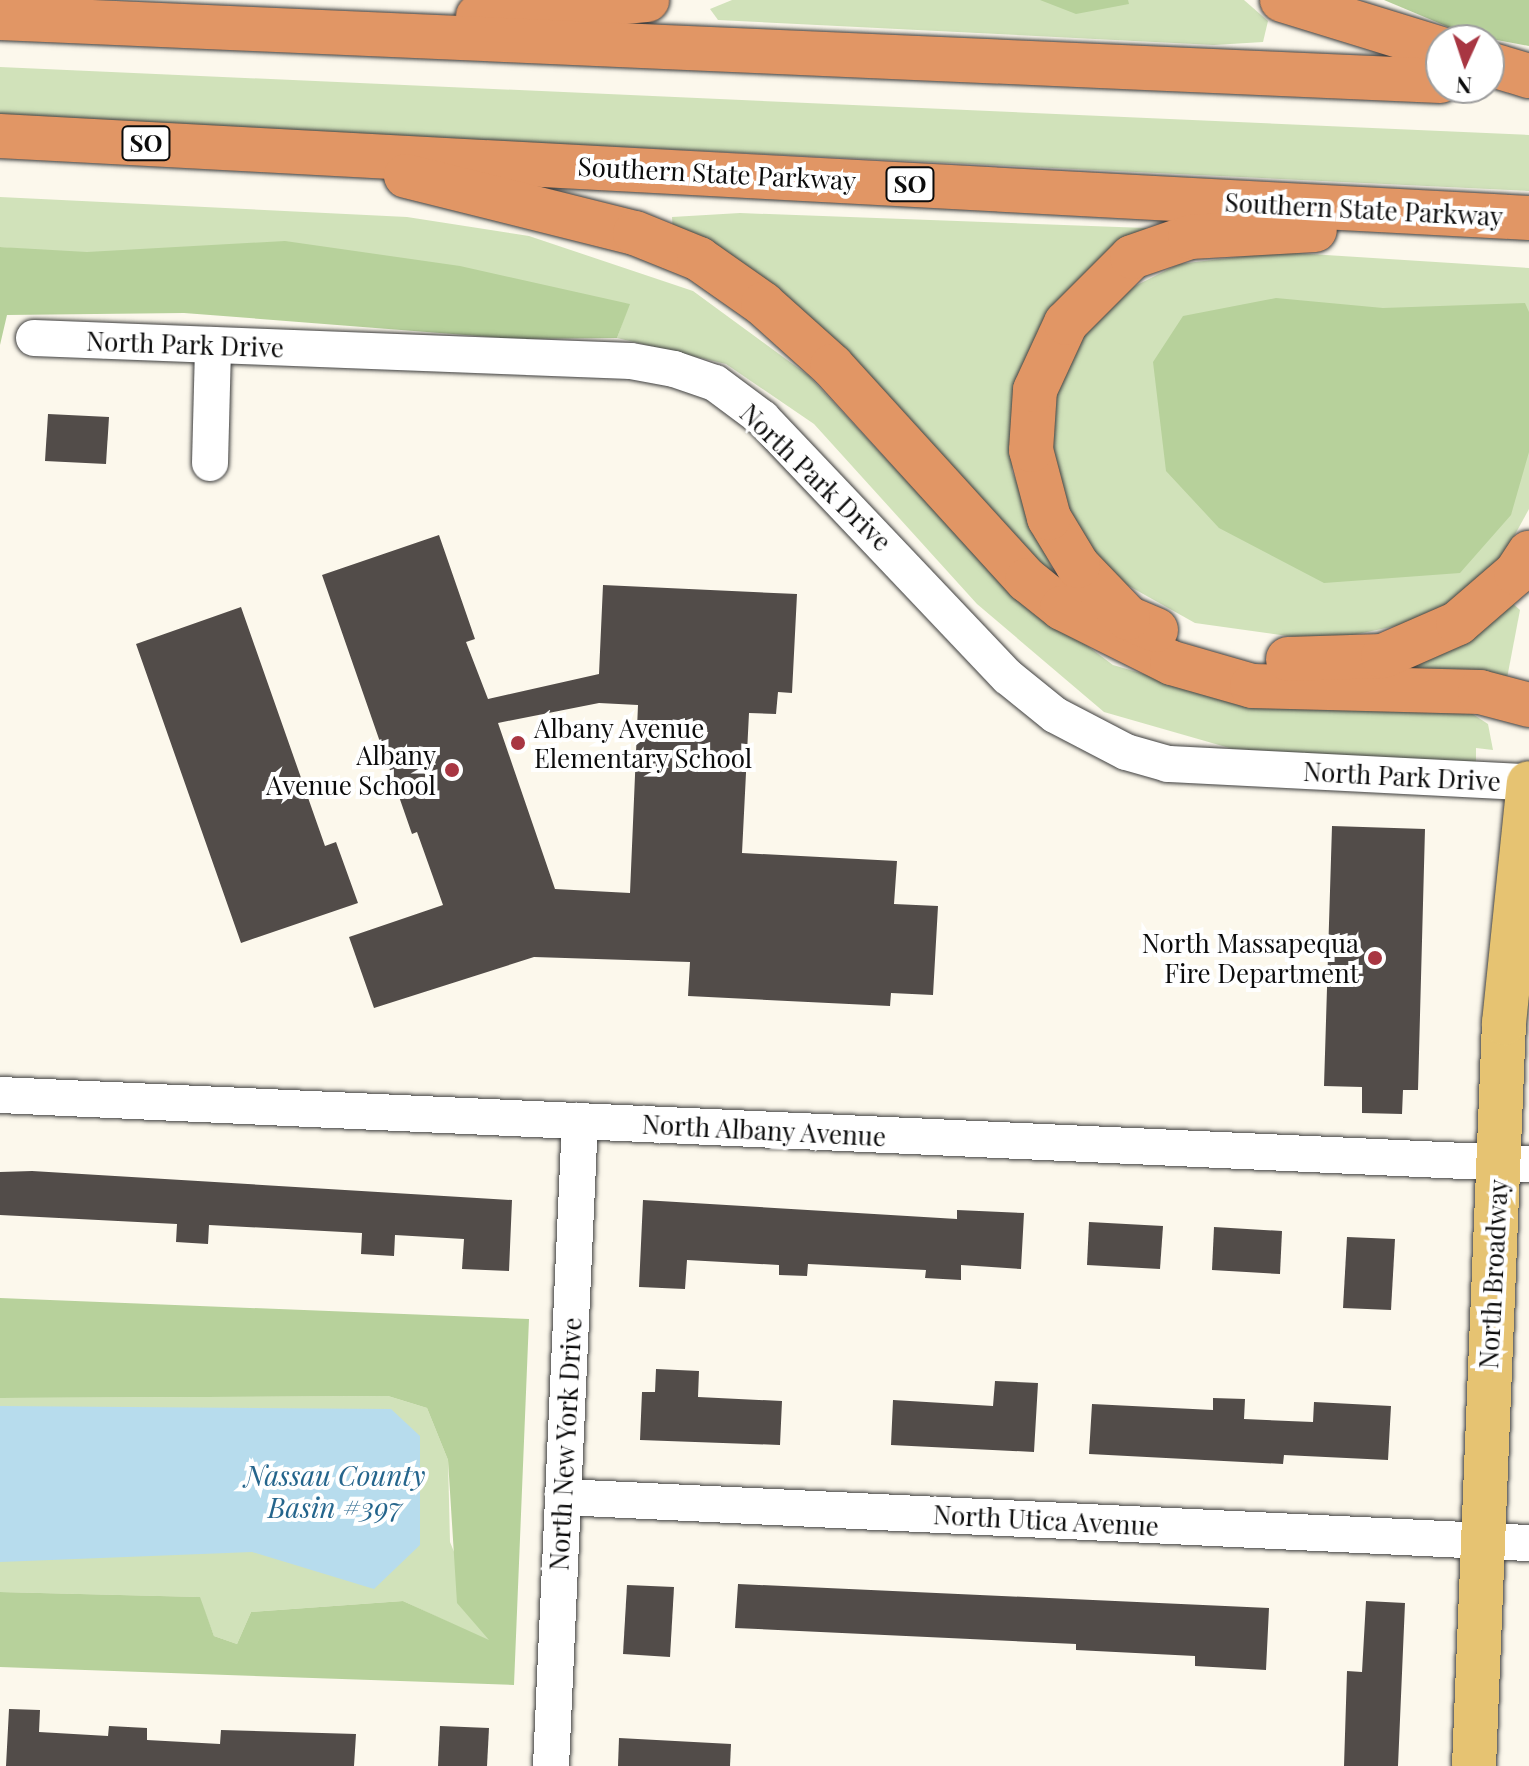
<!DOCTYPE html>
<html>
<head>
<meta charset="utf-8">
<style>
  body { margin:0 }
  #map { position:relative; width:1529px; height:1766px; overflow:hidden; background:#fcf8ec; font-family:"Playfair Display",serif }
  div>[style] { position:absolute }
  .green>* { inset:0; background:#d1e2ba }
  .forest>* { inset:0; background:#b7d19b }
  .water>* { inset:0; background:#b7dced }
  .building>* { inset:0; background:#524c49 }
  .roads { filter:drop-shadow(0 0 2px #3e3e3e) drop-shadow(0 0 2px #3e3e3e) }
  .minor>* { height:36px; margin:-18px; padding:0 18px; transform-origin:18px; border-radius:18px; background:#fff }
  .major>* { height:44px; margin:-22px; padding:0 22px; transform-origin:22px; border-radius:22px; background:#e6c372 }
  .highway>* { height:44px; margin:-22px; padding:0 22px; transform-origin:22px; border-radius:22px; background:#e19665 }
  .dots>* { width:22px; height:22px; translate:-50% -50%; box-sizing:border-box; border:4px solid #fff; border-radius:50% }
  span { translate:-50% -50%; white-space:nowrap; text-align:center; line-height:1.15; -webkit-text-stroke:8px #fff; paint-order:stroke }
  .shield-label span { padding:2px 6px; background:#fff; border:2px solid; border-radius:6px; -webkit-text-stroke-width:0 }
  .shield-label { font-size:24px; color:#0b0b0b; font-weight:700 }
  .street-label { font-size:26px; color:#0b0b0b }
  .poi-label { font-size:26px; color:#0b0b0b }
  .left { translate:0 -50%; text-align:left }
  .right { translate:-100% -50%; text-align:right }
  .water-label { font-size:28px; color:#25658c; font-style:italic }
  .north { position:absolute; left:1425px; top:24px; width:80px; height:80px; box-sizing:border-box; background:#fff; border:2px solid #9d9d9d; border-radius:50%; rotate:183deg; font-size:22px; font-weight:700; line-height:32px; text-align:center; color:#0b0b0b }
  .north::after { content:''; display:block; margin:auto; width:28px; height:36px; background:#a83642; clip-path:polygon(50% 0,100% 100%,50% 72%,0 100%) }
</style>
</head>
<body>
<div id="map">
  <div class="green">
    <i style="clip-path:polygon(732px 0,1244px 0,1268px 21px,1263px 42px,1214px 45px,718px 20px,710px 9px)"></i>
    <i style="clip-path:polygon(0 67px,1529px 135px,1529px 191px,0 117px)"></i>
    <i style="clip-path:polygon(0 197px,407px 217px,529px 236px,693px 291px,809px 376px,1001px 582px,1113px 665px,1239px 702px,1471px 713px,1488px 724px,1493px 750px,1476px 748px,1476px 763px,1233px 749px,1104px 712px,977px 604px,814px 424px,726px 364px,617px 338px,629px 304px,0 247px)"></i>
    <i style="clip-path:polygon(740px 213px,1146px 228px,1145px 242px,1020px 381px,1012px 471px,1054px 573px,1113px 624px,1049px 587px,673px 233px,672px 217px)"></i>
    <i style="clip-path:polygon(1279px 252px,1529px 268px,1529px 509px,1497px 567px,1434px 618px,1324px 641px,1195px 623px,1095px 567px,1046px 481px,1052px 386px,1103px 302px,1179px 264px)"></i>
    <i style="clip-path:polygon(1510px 601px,1520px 610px,1504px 694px,1327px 670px)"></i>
    <i style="clip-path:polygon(388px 1396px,427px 1408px,448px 1460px,450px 1542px,491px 1642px,403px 1601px,251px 1612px,237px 1644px,214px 1636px,199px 1597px,0 1592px,0 1398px)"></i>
  </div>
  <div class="forest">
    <i style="clip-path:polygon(1040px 0,1128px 0,1129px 4px,1076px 14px)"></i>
    <i style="clip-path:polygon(1384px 0,1529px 0,1529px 46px,1465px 34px)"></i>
    <i style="clip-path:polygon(285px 241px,460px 266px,630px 304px,617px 338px,518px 339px,184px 313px,7px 315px,0 345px,0 247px,87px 252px)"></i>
    <i style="clip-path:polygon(1276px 298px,1383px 308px,1525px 303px,1529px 312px,1529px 452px,1511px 515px,1460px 573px,1324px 583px,1219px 528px,1166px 471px,1153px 362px,1183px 316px)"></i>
    <i style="clip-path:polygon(0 1298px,529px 1319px,514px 1685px,0 1667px,0 1592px,200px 1597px,214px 1636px,237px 1644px,251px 1612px,403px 1601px,489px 1640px,457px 1603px,448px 1460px,427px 1408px,388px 1396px,0 1398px)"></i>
  </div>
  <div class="water">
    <i style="clip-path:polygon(0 1406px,391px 1409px,420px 1436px,420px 1545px,374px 1589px,252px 1552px,0 1562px)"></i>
  </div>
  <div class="building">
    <i style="clip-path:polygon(48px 414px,109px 417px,106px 464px,45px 461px)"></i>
    <i style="clip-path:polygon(evenodd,439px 535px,475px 639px,466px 642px,488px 699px,599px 674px,603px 585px,797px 594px,792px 693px,778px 692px,776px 714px,749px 713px,742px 853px,897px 861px,894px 904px,938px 906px,933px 995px,891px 993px,890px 1006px,688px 996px,690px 962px,534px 957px,374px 1008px,349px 937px,443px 905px,417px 832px,412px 834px,322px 575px,439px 535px,599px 703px,638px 705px,630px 893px,555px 889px,498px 723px,599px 703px)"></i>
    <i style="clip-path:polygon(241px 607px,325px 846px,336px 842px,358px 903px,241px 943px,136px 644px)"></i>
    <i style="clip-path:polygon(1332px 826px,1425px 829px,1418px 1090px,1403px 1090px,1402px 1114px,1362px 1113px,1362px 1087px,1324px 1086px)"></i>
    <i style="clip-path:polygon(32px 1171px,512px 1200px,509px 1271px,462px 1269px,464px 1239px,395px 1235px,394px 1256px,361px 1254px,362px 1233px,209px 1225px,208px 1244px,176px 1242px,177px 1224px,0 1215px,0 1172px)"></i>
    <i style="clip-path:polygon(643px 1200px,957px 1219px,957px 1210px,1024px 1213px,1021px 1269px,961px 1265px,961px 1280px,925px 1278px,926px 1270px,808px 1264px,807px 1276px,779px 1275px,779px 1265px,687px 1260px,685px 1289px,639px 1287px)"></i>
    <i style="clip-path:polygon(1089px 1222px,1163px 1226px,1160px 1269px,1087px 1265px)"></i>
    <i style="clip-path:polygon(1214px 1227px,1282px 1231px,1280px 1274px,1212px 1270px)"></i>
    <i style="clip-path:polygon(1347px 1237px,1395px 1239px,1391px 1310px,1343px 1308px)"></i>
    <i style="clip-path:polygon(656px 1369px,699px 1371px,698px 1397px,782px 1401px,780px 1445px,640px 1440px,642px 1392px,655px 1392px)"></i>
    <i style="clip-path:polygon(995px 1381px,1038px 1383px,1034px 1452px,891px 1445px,893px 1400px,993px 1406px)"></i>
    <i style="clip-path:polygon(1213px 1398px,1245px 1399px,1244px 1419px,1313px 1422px,1314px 1402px,1391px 1406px,1388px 1460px,1284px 1455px,1283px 1464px,1089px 1454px,1092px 1404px,1213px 1410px)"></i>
    <i style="clip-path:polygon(738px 1584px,1269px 1608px,1266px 1670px,1195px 1666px,1195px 1656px,1076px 1650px,1076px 1644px,735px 1628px)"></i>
    <i style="clip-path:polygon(627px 1585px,674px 1587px,670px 1657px,623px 1654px)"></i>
    <i style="clip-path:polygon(1366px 1601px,1405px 1603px,1398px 1766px,1344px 1766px,1347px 1671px,1362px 1672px)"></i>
    <i style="clip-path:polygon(9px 1709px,40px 1710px,39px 1732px,108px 1736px,109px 1726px,147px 1728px,147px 1740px,220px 1744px,221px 1730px,356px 1734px,354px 1766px,6px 1766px)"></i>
    <i style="clip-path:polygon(440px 1726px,489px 1728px,487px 1766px,438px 1766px)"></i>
    <i style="clip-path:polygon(619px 1738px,731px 1744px,730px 1766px,618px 1766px)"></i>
  </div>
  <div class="roads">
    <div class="minor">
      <i style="left:34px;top:338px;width:597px;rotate:2.21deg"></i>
      <i style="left:631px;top:361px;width:44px;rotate:10.5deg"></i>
      <i style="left:674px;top:369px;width:43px;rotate:18.9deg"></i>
      <i style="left:715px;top:383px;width:59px;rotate:36.7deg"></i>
      <i style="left:762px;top:418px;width:357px;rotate:46.5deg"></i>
      <i style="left:1008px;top:677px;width:60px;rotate:39deg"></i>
      <i style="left:1055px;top:715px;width:80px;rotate:27.5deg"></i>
      <i style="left:1126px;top:752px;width:44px;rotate:15.9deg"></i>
      <i style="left:1168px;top:764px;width:361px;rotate:2.9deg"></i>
      <i style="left:210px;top:463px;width:118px;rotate:-88.5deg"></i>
      <i style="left:0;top:1095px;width:1531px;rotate:2.58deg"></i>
      <i style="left:563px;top:1497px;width:967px;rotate:2.73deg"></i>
      <i style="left:551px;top:1766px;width:646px;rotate:-87.43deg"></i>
    </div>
    <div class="major">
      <i style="left:1474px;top:1766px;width:744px;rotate:-87.69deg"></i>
      <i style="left:1504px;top:1023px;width:241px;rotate:-84.1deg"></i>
    </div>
    <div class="highway">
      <i style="left:1282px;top:0;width:166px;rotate:17.1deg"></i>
      <i style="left:478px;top:16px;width:170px;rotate:-5.4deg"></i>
      <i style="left:0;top:18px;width:1442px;rotate:2.5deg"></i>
      <i style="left:1489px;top:64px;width:42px;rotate:16.7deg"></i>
      <i style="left:0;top:136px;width:1531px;rotate:3.07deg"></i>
      <i style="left:406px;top:176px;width:236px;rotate:14deg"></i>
      <i style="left:635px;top:233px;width:69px;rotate:22.1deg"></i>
      <i style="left:699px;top:259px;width:78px;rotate:35.1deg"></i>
      <i style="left:763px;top:304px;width:93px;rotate:41.9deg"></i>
      <i style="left:832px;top:366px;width:290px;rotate:47.7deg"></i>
      <i style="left:1027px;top:580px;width:45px;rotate:38.7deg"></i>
      <i style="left:1062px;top:608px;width:123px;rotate:26.6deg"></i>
      <i style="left:1172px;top:663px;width:83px;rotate:16deg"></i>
      <i style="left:1252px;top:686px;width:228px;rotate:1.5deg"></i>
      <i style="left:1480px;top:692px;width:51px;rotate:14.9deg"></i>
      <i style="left:1156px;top:630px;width:30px;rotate:-157deg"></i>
      <i style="left:1128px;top:618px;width:72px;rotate:-133.9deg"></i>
      <i style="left:1078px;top:566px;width:56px;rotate:-121.1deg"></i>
      <i style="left:1049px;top:518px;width:70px;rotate:-104.8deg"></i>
      <i style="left:1031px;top:450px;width:60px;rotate:-86.2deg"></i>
      <i style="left:1035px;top:390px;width:74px;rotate:-65.2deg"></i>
      <i style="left:1066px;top:323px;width:93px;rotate:-45deg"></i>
      <i style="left:1132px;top:257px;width:61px;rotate:-19deg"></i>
      <i style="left:1190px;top:237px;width:125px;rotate:-3.2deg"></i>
      <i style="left:1288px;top:659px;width:95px;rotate:-1.8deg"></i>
      <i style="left:1383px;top:656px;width:82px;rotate:-23.7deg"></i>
      <i style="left:1458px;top:623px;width:77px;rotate:-40.8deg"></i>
      <i style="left:1516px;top:573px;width:24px;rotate:-57deg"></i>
    </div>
  </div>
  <div class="dots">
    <i style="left:518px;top:743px;background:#a83642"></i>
    <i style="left:452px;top:770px;background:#a83642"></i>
    <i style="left:1375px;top:958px;background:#a83642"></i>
  </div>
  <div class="shield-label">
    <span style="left:146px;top:143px">SO</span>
    <span style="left:910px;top:184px">SO</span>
  </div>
  <div class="street-label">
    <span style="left:717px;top:173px;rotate:3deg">Southern State Parkway</span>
    <span style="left:1364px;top:209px;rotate:3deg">Southern State Parkway</span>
    <span style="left:185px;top:344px;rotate:2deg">North Park Drive</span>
    <span style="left:816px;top:477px;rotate:44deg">North Park Drive</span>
    <span style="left:1402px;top:776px;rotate:3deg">North Park Drive</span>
    <span style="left:764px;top:1130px;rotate:3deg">North Albany Avenue</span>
    <span style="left:1493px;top:1274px;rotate:-87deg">North Broadway</span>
    <span style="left:565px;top:1444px;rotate:-87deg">North New York Drive</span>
    <span style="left:1046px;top:1520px;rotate:3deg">North Utica Avenue</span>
  </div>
  <div class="poi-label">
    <span class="left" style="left:534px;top:743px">Albany Avenue<br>Elementary School</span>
    <span class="right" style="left:436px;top:770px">Albany<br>Avenue School</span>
    <span class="right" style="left:1359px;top:958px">North Massapequa<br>Fire Department</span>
  </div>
  <div class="water-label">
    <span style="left:335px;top:1491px">Nassau County<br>Basin #397</span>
  </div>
  <div class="north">N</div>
</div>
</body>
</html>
